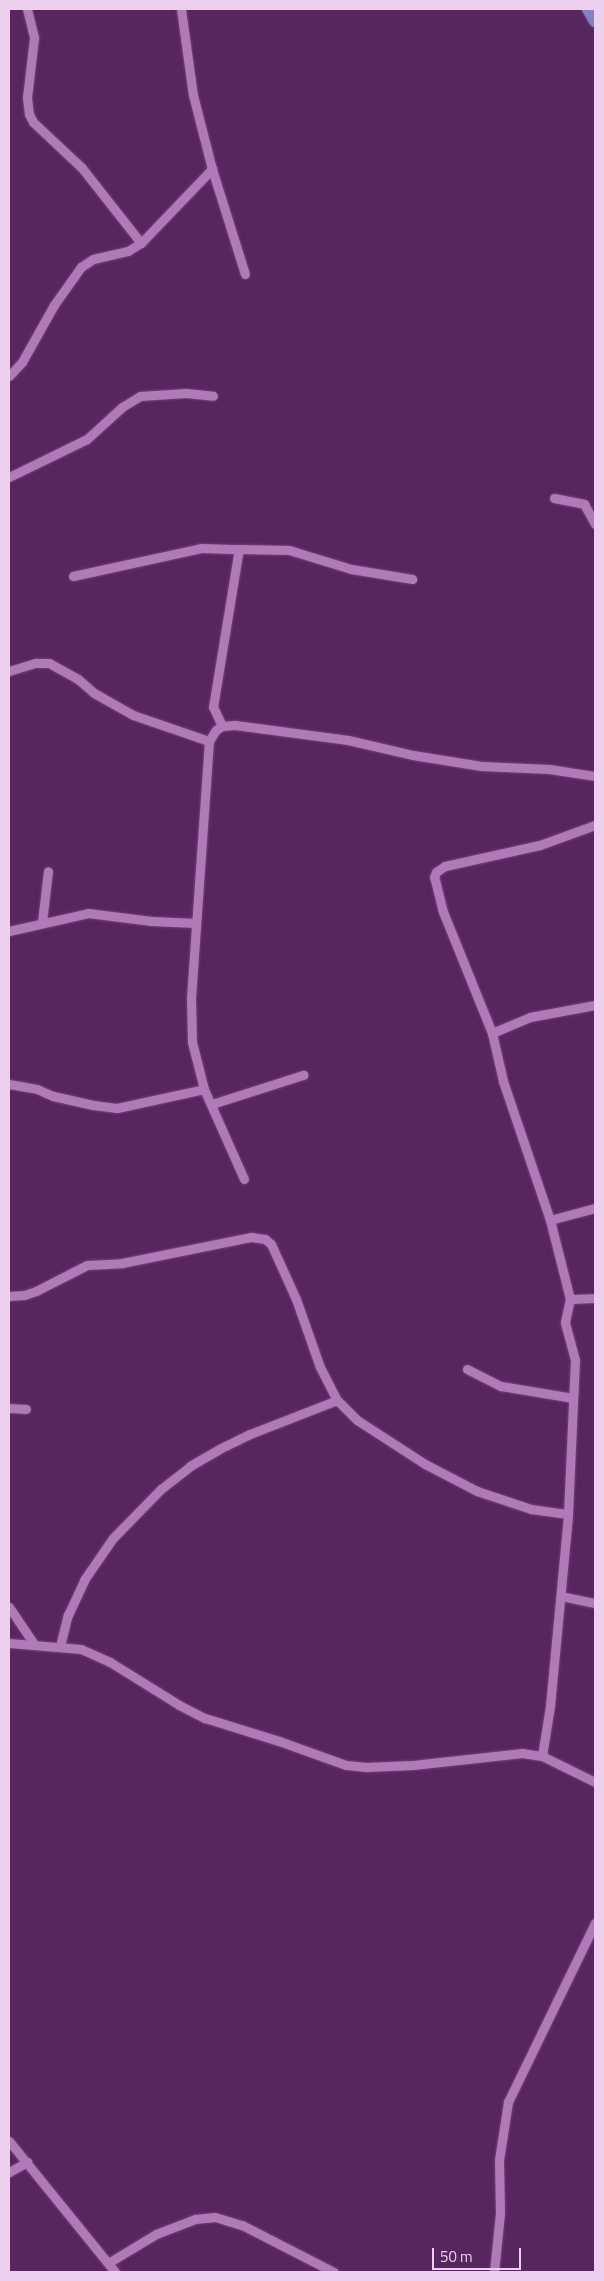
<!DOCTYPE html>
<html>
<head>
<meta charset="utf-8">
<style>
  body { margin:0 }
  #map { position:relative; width:604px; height:2281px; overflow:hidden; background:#58265f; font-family:"Titillium Web",sans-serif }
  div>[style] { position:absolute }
  .roads { filter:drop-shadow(0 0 1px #714477) drop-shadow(0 0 1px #714477) }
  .minor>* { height:9px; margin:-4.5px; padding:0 4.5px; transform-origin:4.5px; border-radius:4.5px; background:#b079b7 }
  .major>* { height:12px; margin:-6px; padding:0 6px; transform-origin:6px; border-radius:6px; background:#8682be }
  span { translate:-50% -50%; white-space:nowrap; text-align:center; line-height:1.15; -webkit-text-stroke:4.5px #58265f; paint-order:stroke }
  .frame { position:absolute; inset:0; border:10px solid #edcff0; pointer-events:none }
  .scale { position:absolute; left:432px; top:2248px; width:89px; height:22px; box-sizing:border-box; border:2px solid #edcff0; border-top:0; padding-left:6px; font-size:15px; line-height:18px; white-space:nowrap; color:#edcff0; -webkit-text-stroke:4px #58265f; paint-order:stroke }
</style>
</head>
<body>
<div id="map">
  <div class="roads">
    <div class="minor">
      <i style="left:27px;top:9px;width:30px;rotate:76deg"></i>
      <i style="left:34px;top:38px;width:60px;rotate:96.7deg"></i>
      <i style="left:27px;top:98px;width:16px;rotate:83deg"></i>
      <i style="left:29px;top:114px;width:9px;rotate:63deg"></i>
      <i style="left:33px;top:122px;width:67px;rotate:43.2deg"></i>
      <i style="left:82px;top:168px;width:95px;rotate:51.8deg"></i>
      <i style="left:181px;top:9px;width:87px;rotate:82.1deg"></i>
      <i style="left:193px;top:95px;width:76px;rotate:75.6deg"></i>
      <i style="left:212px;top:169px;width:110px;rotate:72.6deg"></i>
      <i style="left:9px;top:376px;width:19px;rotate:-47deg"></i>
      <i style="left:22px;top:362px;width:65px;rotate:-60.7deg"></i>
      <i style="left:54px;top:305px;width:47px;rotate:-54.6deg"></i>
      <i style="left:81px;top:267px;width:14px;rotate:-34deg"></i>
      <i style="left:93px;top:259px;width:36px;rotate:-13deg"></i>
      <i style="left:128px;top:251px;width:15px;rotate:-32deg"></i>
      <i style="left:141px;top:243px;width:103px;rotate:-46.2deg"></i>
      <i style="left:9px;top:477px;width:87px;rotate:-26deg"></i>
      <i style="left:87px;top:439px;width:47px;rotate:-42.4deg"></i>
      <i style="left:122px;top:407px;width:21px;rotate:-31deg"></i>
      <i style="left:140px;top:396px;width:46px;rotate:-3.7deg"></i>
      <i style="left:186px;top:393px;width:27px;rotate:6deg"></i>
      <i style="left:554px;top:498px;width:31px;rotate:11deg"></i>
      <i style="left:584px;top:504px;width:23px;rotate:61deg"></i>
      <i style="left:73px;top:576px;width:131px;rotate:-12.3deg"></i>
      <i style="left:201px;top:548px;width:38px;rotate:2deg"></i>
      <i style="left:9px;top:671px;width:28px;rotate:-17deg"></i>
      <i style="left:36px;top:663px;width:13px"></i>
      <i style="left:49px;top:663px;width:33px;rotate:29deg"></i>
      <i style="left:78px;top:679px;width:21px;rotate:41deg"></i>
      <i style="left:94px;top:693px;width:45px;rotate:29.4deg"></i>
      <i style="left:133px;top:715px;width:80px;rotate:18.9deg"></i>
      <i style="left:222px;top:726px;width:21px;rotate:-115deg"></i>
      <i style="left:213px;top:707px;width:160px;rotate:-80.7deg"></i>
      <i style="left:239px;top:549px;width:50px;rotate:1.1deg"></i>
      <i style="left:289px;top:550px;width:65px;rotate:17deg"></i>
      <i style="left:351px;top:569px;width:62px;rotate:9.3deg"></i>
      <i style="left:42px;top:922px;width:51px;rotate:-83.3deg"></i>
      <i style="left:9px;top:931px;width:81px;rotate:-12.8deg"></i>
      <i style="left:88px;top:913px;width:64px;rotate:7.2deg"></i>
      <i style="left:151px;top:921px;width:45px;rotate:2.5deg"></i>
      <i style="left:492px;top:1033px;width:41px;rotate:-22.8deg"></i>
      <i style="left:530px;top:1017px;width:66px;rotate:-10.5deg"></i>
      <i style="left:9px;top:1084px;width:28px;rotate:10deg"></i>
      <i style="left:37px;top:1089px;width:17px;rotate:24deg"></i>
      <i style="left:53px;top:1096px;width:41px;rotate:12.7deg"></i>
      <i style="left:93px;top:1105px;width:24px;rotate:7deg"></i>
      <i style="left:117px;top:1108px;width:89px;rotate:-12.3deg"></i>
      <i style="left:212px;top:1104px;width:96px;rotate:-17.7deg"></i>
      <i style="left:244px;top:1179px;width:98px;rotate:-114deg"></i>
      <i style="left:204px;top:1089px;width:49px;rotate:-104.3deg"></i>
      <i style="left:192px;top:1042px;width:44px;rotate:-91.3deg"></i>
      <i style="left:191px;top:998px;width:258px;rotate:-86deg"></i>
      <i style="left:209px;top:741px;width:13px;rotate:-58deg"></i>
      <i style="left:216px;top:730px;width:7px;rotate:-34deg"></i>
      <i style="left:222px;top:726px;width:13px;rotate:-4deg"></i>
      <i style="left:235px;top:725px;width:114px;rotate:7.6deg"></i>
      <i style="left:348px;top:740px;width:67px;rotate:13deg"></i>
      <i style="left:413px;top:755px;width:69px;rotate:9.2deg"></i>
      <i style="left:481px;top:766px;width:68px;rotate:2.5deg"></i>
      <i style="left:549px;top:769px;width:47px;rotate:8.7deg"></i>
      <i style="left:550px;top:1220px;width:47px;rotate:-14.9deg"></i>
      <i style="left:9px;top:1296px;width:15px;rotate:-4deg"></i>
      <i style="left:24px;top:1295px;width:13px;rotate:-18deg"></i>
      <i style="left:36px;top:1291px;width:57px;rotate:-27deg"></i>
      <i style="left:87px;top:1265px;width:35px;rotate:-3deg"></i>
      <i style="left:122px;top:1263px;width:132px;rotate:-11.4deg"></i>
      <i style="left:251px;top:1237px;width:14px;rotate:8deg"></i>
      <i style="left:265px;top:1239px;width:8px;rotate:40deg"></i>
      <i style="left:271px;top:1244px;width:60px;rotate:65.6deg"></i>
      <i style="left:296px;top:1299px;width:72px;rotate:70.6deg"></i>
      <i style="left:320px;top:1367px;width:37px;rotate:63deg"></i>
      <i style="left:337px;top:1400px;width:28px;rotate:45deg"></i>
      <i style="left:357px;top:1420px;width:81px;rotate:32.9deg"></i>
      <i style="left:425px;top:1464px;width:59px;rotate:27.4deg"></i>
      <i style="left:477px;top:1491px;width:57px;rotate:18.4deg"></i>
      <i style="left:531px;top:1509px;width:37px;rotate:8deg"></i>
      <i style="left:570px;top:1299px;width:25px;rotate:-2deg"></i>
      <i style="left:467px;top:1369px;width:38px;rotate:27deg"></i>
      <i style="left:501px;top:1386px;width:73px;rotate:9.5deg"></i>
      <i style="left:9px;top:1408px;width:17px;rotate:3deg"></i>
      <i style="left:561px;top:1596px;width:35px;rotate:12deg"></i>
      <i style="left:9px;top:1607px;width:45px;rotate:56deg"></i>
      <i style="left:9px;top:1643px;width:72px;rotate:4.8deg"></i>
      <i style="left:81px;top:1649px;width:32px;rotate:24deg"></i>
      <i style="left:110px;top:1662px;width:81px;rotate:31.9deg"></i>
      <i style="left:179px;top:1705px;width:29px;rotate:27deg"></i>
      <i style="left:205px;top:1718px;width:77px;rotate:17.3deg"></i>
      <i style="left:279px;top:1741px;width:71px;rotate:19.7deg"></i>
      <i style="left:346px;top:1765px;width:20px;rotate:6deg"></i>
      <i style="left:366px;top:1767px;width:47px;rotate:-2.4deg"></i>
      <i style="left:413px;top:1765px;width:110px;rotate:-6.3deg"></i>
      <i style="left:522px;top:1753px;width:20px;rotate:9deg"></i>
      <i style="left:542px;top:1756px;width:59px;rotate:26.1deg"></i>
      <i style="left:60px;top:1646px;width:32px;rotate:-76deg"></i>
      <i style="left:68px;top:1615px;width:38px;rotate:-65deg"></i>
      <i style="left:84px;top:1580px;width:51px;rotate:-55.4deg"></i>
      <i style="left:113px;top:1538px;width:69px;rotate:-45.6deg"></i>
      <i style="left:161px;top:1489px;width:37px;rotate:-38deg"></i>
      <i style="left:190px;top:1466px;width:34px;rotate:-30deg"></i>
      <i style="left:219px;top:1449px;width:34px;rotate:-26deg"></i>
      <i style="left:250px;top:1434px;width:93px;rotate:-21.3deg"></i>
      <i style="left:542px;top:1756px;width:51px;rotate:-80.9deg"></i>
      <i style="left:550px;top:1706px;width:193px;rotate:-84.6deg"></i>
      <i style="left:568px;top:1514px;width:154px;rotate:-87.4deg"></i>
      <i style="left:575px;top:1360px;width:39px;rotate:-105deg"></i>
      <i style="left:565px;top:1322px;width:24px;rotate:-78deg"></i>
      <i style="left:570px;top:1299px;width:81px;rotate:-104.2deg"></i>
      <i style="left:550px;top:1220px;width:147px;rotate:-108.7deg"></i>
      <i style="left:503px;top:1081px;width:49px;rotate:-102.9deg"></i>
      <i style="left:492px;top:1033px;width:131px;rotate:-112deg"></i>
      <i style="left:443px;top:912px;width:36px;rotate:-104deg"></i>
      <i style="left:434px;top:877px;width:5px;rotate:-68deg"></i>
      <i style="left:436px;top:872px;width:11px;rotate:-34deg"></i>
      <i style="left:445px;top:866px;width:97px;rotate:-12.5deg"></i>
      <i style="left:540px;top:845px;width:59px;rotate:-20deg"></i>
      <i style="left:9px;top:2141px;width:169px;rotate:51deg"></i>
      <i style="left:9px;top:2172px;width:21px;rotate:-29deg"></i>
      <i style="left:108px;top:2263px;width:56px;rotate:-31.1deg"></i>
      <i style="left:156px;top:2234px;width:42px;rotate:-21deg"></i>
      <i style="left:195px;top:2219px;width:20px;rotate:-6deg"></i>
      <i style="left:215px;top:2217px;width:28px;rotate:17deg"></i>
      <i style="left:242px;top:2225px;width:103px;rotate:27.1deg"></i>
      <i style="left:494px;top:2272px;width:59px;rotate:-84.2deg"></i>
      <i style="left:500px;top:2213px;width:53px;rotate:-91.1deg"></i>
      <i style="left:499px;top:2160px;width:59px;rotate:-81.2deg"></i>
      <i style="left:508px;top:2102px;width:199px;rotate:-64.1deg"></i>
    </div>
    <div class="major">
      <i style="left:588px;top:9px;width:14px;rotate:60deg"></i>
    </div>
  </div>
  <div class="frame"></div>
  <div class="scale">50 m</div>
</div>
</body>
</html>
